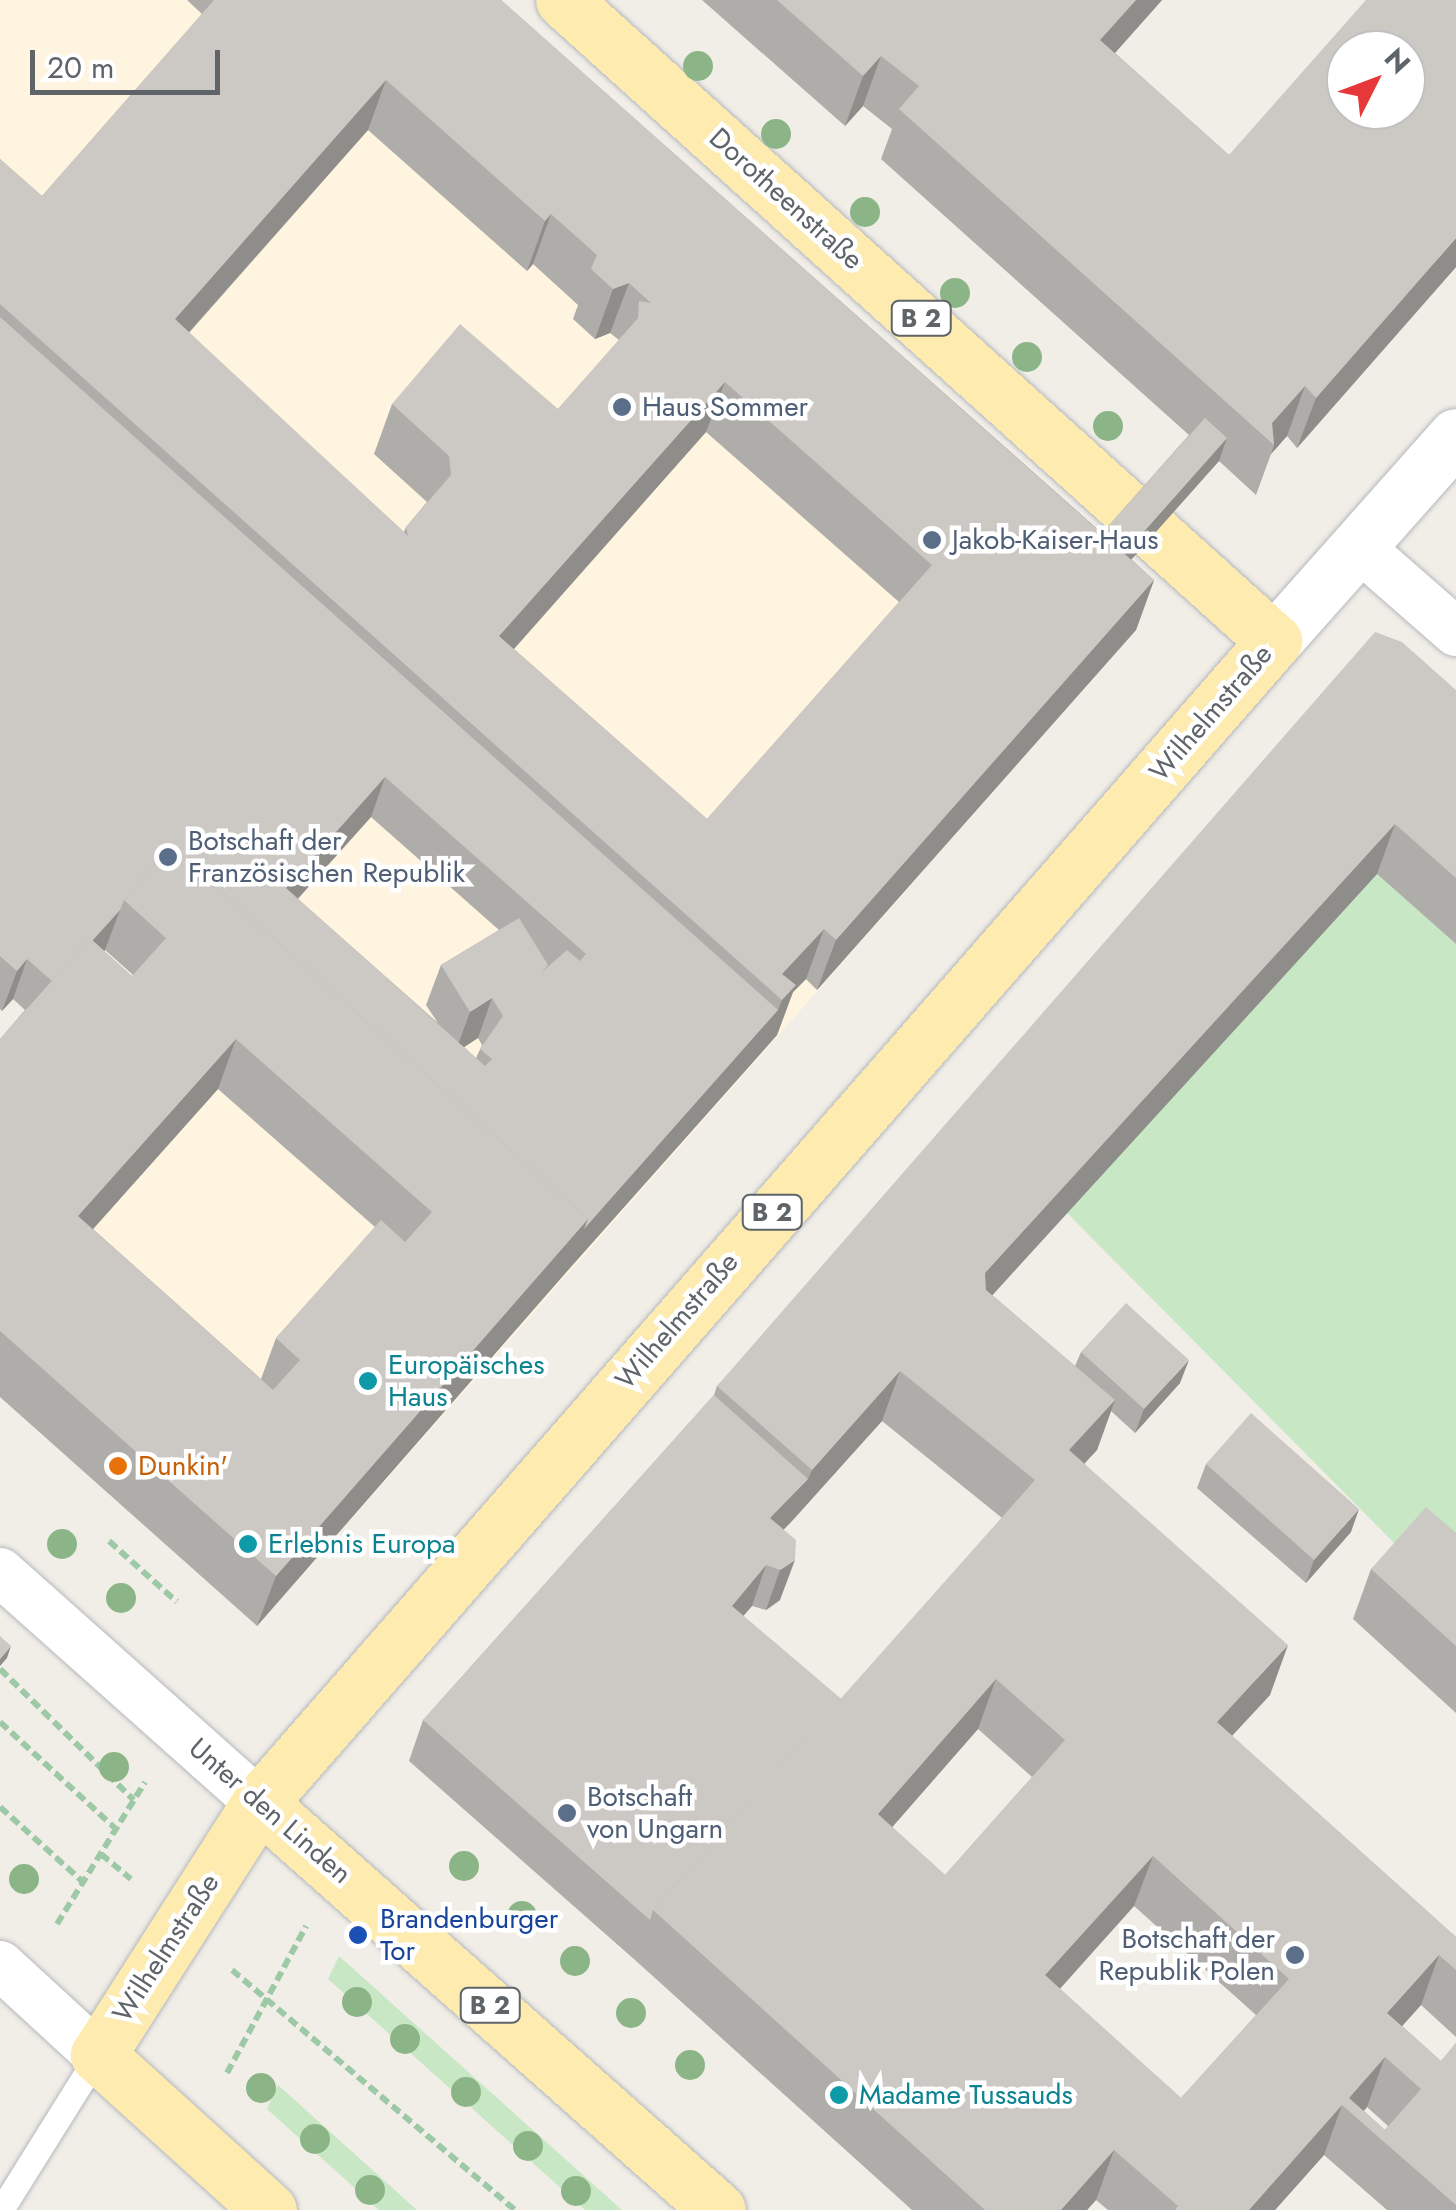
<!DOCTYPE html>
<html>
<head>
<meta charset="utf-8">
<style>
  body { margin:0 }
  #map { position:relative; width:1456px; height:2210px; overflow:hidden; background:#f1eee8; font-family:Jost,sans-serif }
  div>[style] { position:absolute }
  .commercial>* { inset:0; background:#fef4e0 }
  .green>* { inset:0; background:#c8e7c5 }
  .path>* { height:6px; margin-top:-3px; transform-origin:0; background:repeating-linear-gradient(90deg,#9ec9a7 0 10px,transparent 0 15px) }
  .roads { filter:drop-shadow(0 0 2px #b5b8bc) drop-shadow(0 0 2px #b5b8bc) }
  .lane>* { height:25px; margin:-12.5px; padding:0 12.5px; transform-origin:12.5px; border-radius:12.5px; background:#fff }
  .street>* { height:48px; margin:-24px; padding:0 24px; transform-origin:24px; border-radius:24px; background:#fff }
  .secondary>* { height:55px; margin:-27.5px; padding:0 27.5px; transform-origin:27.5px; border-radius:27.5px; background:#fff }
  .primary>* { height:55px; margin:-27.5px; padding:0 27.5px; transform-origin:27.5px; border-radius:27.5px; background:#feebb0 }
  .trees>* { width:30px; height:30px; margin:-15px; border-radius:50%; background:#8cb587 }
  .wall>* { inset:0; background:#afada9 }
  .shaded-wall>* { inset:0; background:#8f8d8a }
  .building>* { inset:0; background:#ccc9c5 }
  .dots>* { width:28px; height:28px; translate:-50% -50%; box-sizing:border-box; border:5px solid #fff; border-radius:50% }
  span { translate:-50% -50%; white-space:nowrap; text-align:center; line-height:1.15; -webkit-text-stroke:9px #fff; paint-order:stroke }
  .shield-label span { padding:2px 8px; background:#fff; border:2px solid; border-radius:8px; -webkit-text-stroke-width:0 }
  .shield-label { font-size:25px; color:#5f6468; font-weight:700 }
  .street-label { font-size:28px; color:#5f6468 }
  .service-label { font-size:28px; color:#4e5e75 }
  .left { translate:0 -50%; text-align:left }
  .right { translate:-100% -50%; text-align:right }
  .culture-label { font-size:28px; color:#0d838f }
  .food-label { font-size:28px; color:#c56008 }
  .transit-label { font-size:28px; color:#164399 }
  .north { position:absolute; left:1326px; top:30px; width:100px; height:100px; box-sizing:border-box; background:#fff; border:2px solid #bfc1c3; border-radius:50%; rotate:48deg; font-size:28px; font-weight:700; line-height:40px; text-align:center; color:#5f6468 }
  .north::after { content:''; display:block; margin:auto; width:35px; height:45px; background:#e73738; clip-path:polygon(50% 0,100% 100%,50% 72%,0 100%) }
  .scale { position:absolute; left:30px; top:50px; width:190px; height:45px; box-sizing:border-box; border:5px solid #5f6468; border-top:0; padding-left:12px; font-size:30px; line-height:35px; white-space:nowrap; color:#5f6468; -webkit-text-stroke:8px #fff; paint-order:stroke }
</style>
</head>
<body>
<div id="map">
  <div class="commercial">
    <i style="clip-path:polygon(0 0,430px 0,1136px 630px,257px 1626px,0 1397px,0 1068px,40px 1023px,13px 1000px,0 1009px)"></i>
  </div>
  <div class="green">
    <i style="clip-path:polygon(1377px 874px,1456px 944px,1456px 1570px,1408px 1557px,1065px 1211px)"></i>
    <i style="clip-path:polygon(339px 1956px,622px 2210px,585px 2210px,328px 1979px)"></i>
    <i style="clip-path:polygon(278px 2085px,417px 2210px,379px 2210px,267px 2109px)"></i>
  </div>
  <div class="path">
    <i style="left:109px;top:1541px;width:91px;rotate:41.9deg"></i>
    <i style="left:0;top:1669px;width:187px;rotate:44.4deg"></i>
    <i style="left:0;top:1722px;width:158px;rotate:42.7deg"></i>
    <i style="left:0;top:1807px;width:112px;rotate:42.1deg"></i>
    <i style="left:101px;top:1854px;width:39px;rotate:40deg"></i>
    <i style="left:57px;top:1924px;width:167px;rotate:-58.2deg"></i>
    <i style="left:232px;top:1970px;width:371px;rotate:40.3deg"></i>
    <i style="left:227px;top:2073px;width:167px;rotate:-61.7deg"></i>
  </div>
  <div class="roads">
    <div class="lane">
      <i style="left:1px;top:2210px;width:183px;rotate:-58deg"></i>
    </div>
    <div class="street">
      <i style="left:1359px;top:547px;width:129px;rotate:41.2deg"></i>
      <i style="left:0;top:1572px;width:347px;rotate:41.7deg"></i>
      <i style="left:0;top:1965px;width:133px;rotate:42.6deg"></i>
    </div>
    <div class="secondary">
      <i style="left:1274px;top:641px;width:274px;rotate:-48.4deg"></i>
    </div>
    <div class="primary">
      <i style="left:259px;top:1803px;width:613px;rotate:41.56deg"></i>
      <i style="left:269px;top:2210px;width:231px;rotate:-137.8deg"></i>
      <i style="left:98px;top:2055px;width:299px;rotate:-57.4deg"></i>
      <i style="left:259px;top:1803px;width:1543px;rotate:-48.86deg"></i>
      <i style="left:1274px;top:641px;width:957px;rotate:-137.96deg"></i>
    </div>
  </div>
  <div class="trees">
    <i style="left:698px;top:66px"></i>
    <i style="left:776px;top:134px"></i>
    <i style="left:865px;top:212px"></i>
    <i style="left:955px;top:293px"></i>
    <i style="left:1027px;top:357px"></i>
    <i style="left:1108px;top:426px"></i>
    <i style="left:62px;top:1544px"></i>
    <i style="left:121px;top:1598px"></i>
    <i style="left:114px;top:1767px"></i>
    <i style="left:464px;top:1866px"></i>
    <i style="left:24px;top:1879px"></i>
    <i style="left:522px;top:1916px"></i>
    <i style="left:575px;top:1961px"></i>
    <i style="left:357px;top:2002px"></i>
    <i style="left:631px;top:2013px"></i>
    <i style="left:405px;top:2039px"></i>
    <i style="left:690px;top:2065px"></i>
    <i style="left:261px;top:2088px"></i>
    <i style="left:466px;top:2092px"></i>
    <i style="left:315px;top:2139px"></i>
    <i style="left:528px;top:2146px"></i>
    <i style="left:370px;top:2190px"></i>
    <i style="left:576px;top:2191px"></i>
  </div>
  <div class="wall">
    <i style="clip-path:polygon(evenodd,187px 0,501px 0,1102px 533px,1189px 435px,881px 159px,892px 129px,863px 106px,845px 126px,702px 0,1162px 0,1115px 53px,1229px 155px,1456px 267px,1297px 448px,1287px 436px,1271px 454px,1256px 495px,1219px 461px,1131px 559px,1154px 580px,1136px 630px,817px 990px,806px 979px,793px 992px,777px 1035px,569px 1269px,257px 1626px,0 1397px,0 1039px,25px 1010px,13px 999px,2px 1011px,0 1009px,0 159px,42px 196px,202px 14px,187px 0,368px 130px,527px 271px,533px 264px,578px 305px,573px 319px,595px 339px,610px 333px,619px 340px,558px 409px,392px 404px,374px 454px,427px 502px,406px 527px,404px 532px,189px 333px,368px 130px,187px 0,706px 432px,899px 602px,707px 819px,514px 649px,706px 432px,187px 0,371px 817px,499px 930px,441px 965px,426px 1005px,438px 1023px,298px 899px,371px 817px,187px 0,105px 950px,133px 975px,132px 976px,104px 951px,105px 950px,187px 0,478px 1038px,482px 1045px,476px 1058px,464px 1047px,478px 1038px,187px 0,218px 1089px,375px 1227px,276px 1338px,261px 1379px,93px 1229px,218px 1089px)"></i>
    <i style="clip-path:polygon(evenodd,1456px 690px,1456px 944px,1377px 874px,992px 1295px,1075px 1366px,1081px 1352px,1180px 1383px,1135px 1433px,1111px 1411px,1097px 1450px,1084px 1463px,1270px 1695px,1232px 1736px,1456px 1937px,1456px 2037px,1421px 2005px,1402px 2026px,1441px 2061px,1456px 2043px,1456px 2210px,1387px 2210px,1324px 2155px,1275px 2210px,1108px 2210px,1096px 2200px,1087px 2210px,912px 2210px,635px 1960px,409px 1761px,423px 1720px,714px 1395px,717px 1386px,1456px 690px,882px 1421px,1002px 1518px,841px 1699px,743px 1616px,752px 1606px,766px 1610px,780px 1600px,784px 1529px,882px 1421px,1456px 690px,978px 1729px,1032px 1777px,945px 1875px,892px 1827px,978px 1729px,1456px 690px,1134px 1906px,1256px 2015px,1181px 2098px,1060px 1989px,1134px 1906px,1456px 690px,1367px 2107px,1388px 2126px,1385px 2130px,1364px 2111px,1367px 2107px)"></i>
    <i style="clip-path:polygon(1206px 1464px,1351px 1532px,1306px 1583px,1197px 1488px)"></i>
    <i style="clip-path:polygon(1456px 1533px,1456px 1713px,1353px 1619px,1371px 1569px)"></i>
  </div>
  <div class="shaded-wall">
    <i style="clip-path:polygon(1136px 0,1162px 0,1082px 90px,1100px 40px)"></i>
    <i style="clip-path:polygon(881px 56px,863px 106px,845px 126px,863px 76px)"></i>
    <i style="clip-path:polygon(386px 80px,368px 130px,156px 369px,175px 319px)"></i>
    <i style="clip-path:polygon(551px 214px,533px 264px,527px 271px,545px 221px)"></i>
    <i style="clip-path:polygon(1456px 238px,1456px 267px,1297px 448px,1316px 398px)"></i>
    <i style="clip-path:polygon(629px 283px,610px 333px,595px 339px,613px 289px)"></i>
    <i style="clip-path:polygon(725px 382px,706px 432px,481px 686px,499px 636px)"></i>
    <i style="clip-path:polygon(1305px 386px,1287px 436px,1271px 454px,1274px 445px,1272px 423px)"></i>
    <i style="clip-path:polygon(1227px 438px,1219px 461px,1099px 596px,1107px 573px)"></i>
    <i style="clip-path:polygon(1154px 580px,1136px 630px,817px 990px,836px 940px)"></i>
    <i style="clip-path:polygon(385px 777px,371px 817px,271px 928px,286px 888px)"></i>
    <i style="clip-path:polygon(1395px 824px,1377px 874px,967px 1323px,985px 1273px)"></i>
    <i style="clip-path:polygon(120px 910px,105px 950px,40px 1023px,54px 983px)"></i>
    <i style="clip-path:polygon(824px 929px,806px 979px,793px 992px,777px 1035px,569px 1269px,257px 1626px,276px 1576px,588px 1219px,778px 1010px,782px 1000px,782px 974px)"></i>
    <i style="clip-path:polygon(27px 959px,13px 999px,2px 1011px,17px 971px)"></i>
    <i style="clip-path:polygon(492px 998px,478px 1038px,455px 1053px,470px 1012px)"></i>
    <i style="clip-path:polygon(236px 1039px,218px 1089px,60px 1266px,78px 1216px)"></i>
    <i style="clip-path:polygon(1189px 1360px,1180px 1383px,1135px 1433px,1144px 1409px)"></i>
    <i style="clip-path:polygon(900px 1371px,882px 1421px,793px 1520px,756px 1558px,770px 1518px,808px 1479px,812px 1470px)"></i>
    <i style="clip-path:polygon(1115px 1400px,1097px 1450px,1051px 1500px,1069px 1450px)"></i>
    <i style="clip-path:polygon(1359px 1509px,1351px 1532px,1306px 1583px,1314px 1560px)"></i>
    <i style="clip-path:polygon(795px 1560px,780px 1600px,766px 1610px,780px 1570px)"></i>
    <i style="clip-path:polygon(766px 1565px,752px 1606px,717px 1646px,732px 1606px)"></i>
    <i style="clip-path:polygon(1288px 1645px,1270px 1695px,1198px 1772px,1217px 1722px)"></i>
    <i style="clip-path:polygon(11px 1646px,7px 1658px,0 1666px,0 1659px)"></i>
    <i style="clip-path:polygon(996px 1679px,978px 1729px,860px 1864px,878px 1814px)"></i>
    <i style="clip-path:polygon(1153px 1856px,1134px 1906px,1027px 2025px,1045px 1975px)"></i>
    <i style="clip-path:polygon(1439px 1955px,1421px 2005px,1369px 2063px,1387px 2013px)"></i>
    <i style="clip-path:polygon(1385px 2057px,1367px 2107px,1357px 2118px,1349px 2098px)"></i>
    <i style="clip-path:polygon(1342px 2105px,1324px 2155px,1275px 2210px,1249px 2210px)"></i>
    <i style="clip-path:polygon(1114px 2150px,1096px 2200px,1087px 2210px,1061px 2210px)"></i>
  </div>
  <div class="building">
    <i style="clip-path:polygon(evenodd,214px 0,501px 0,1154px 580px,836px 940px,824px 929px,782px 974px,796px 985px,782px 1000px,0 304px,0 159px,42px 196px,214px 0,386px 80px,545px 221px,551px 214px,597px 255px,591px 269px,613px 289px,629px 283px,651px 303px,639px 301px,638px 318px,558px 409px,460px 324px,392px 404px,449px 456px,451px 475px,406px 527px,408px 536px,175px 319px,386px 80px,214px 0,725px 382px,932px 565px,707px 819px,499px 636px,725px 382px)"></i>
    <i style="clip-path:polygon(evenodd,777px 0,1136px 0,1100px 40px,1229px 155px,1366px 0,1456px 0,1456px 238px,1316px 398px,1305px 386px,1272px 423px,1274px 445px,899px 109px,919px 86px,881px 56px,863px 76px,777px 0,1346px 50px,1406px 50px,1406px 110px,1346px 110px,1346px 50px)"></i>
    <i style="clip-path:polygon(evenodd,0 317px,778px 1010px,584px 1229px,588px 1219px,171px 847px,124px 900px,120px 910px,92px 941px,90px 938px,52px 981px,27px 959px,17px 971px,0 956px,0 317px,385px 777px,586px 954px,580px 961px,567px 950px,541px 973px,548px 965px,519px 918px,441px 965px,470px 1012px,492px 998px,503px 1016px,480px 1049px,492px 1059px,485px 1066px,286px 888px,385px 777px)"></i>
    <i style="clip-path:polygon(1205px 418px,1227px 438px,1125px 553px,1102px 533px)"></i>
    <i style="clip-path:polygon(evenodd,1375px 632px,1402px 642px,1456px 690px,1456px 878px,1395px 824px,985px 1273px,986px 1290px,1115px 1400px,1069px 1450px,1288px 1645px,1217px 1722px,1456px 1937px,1456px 1970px,1439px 1955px,1387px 2013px,1441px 2061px,1456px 2043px,1456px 2205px,1342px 2105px,1249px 2210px,1175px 2210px,1178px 2206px,1114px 2150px,1061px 2210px,985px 2210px,653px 1910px,1035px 1480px,900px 1371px,812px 1470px,717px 1386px,1375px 632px,996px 1679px,1065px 1740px,945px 1875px,878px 1814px,996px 1679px,1375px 632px,1153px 1856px,1289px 1979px,1181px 2098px,1045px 1975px,1153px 1856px,1375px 632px,1385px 2057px,1421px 2089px,1385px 2130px,1349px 2098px,1385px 2057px)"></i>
    <i style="clip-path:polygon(evenodd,171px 847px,588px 1219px,276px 1576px,0 1331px,0 1039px,90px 938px,132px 976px,166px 938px,124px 900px,171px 847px,236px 1039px,432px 1212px,405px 1242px,381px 1220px,276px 1338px,300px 1360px,273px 1390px,78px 1216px,236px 1039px)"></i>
    <i style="clip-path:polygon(1126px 1303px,1189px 1360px,1144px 1409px,1081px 1352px)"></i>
    <i style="clip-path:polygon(714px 1395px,808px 1479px,770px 1518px,796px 1540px,795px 1560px,780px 1570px,766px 1565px,732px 1606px,841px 1699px,653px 1910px,650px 1920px,423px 1720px)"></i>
    <i style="clip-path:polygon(1251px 1413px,1359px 1509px,1314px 1560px,1206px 1464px)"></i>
    <i style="clip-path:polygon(1426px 1507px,1456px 1533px,1456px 1646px,1371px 1569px)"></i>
    <i style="clip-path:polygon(0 1636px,11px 1646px,0 1659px)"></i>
  </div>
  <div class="dots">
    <i style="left:622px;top:407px;background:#5c6f8a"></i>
    <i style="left:932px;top:540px;background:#5c6f8a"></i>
    <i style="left:168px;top:857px;background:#5c6f8a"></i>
    <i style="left:368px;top:1381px;background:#0f9aa8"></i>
    <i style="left:118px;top:1466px;background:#e8710a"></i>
    <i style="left:248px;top:1544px;background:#0f9aa8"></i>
    <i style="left:567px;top:1813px;background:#5c6f8a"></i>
    <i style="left:358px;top:1935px;background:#1a4fb4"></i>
    <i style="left:1295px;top:1955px;background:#5c6f8a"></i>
    <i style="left:839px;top:2095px;background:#0f9aa8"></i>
  </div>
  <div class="shield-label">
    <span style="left:921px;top:318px">B 2</span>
    <span style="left:772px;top:1212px">B 2</span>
    <span style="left:490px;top:2005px">B 2</span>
  </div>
  <div class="street-label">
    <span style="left:786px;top:199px;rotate:42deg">Dorotheenstraße</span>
    <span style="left:1211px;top:713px;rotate:-49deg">Wilhelmstraße</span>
    <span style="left:677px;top:1321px;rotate:-49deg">Wilhelmstraße</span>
    <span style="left:270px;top:1811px;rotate:41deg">Unter den Linden</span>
    <span style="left:166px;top:1948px;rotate:-57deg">Wilhelmstraße</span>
  </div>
  <div class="service-label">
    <span class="left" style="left:642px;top:407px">Haus Sommer</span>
    <span class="left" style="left:952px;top:540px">Jakob-Kaiser-Haus</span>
    <span class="left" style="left:188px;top:857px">Botschaft der<br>Französischen Republik</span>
    <span class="left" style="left:587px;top:1813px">Botschaft<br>von Ungarn</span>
    <span class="right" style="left:1275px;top:1955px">Botschaft der<br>Republik Polen</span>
  </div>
  <div class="culture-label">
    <span class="left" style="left:388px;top:1381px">Europäisches<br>Haus</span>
    <span class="left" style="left:268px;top:1544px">Erlebnis Europa</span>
    <span class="left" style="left:859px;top:2095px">Madame Tussauds</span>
  </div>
  <div class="food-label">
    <span class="left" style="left:138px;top:1466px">Dunkin'</span>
  </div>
  <div class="transit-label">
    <span class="left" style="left:380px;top:1935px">Brandenburger<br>Tor</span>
  </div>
  <div class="north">N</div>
  <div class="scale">20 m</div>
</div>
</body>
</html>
